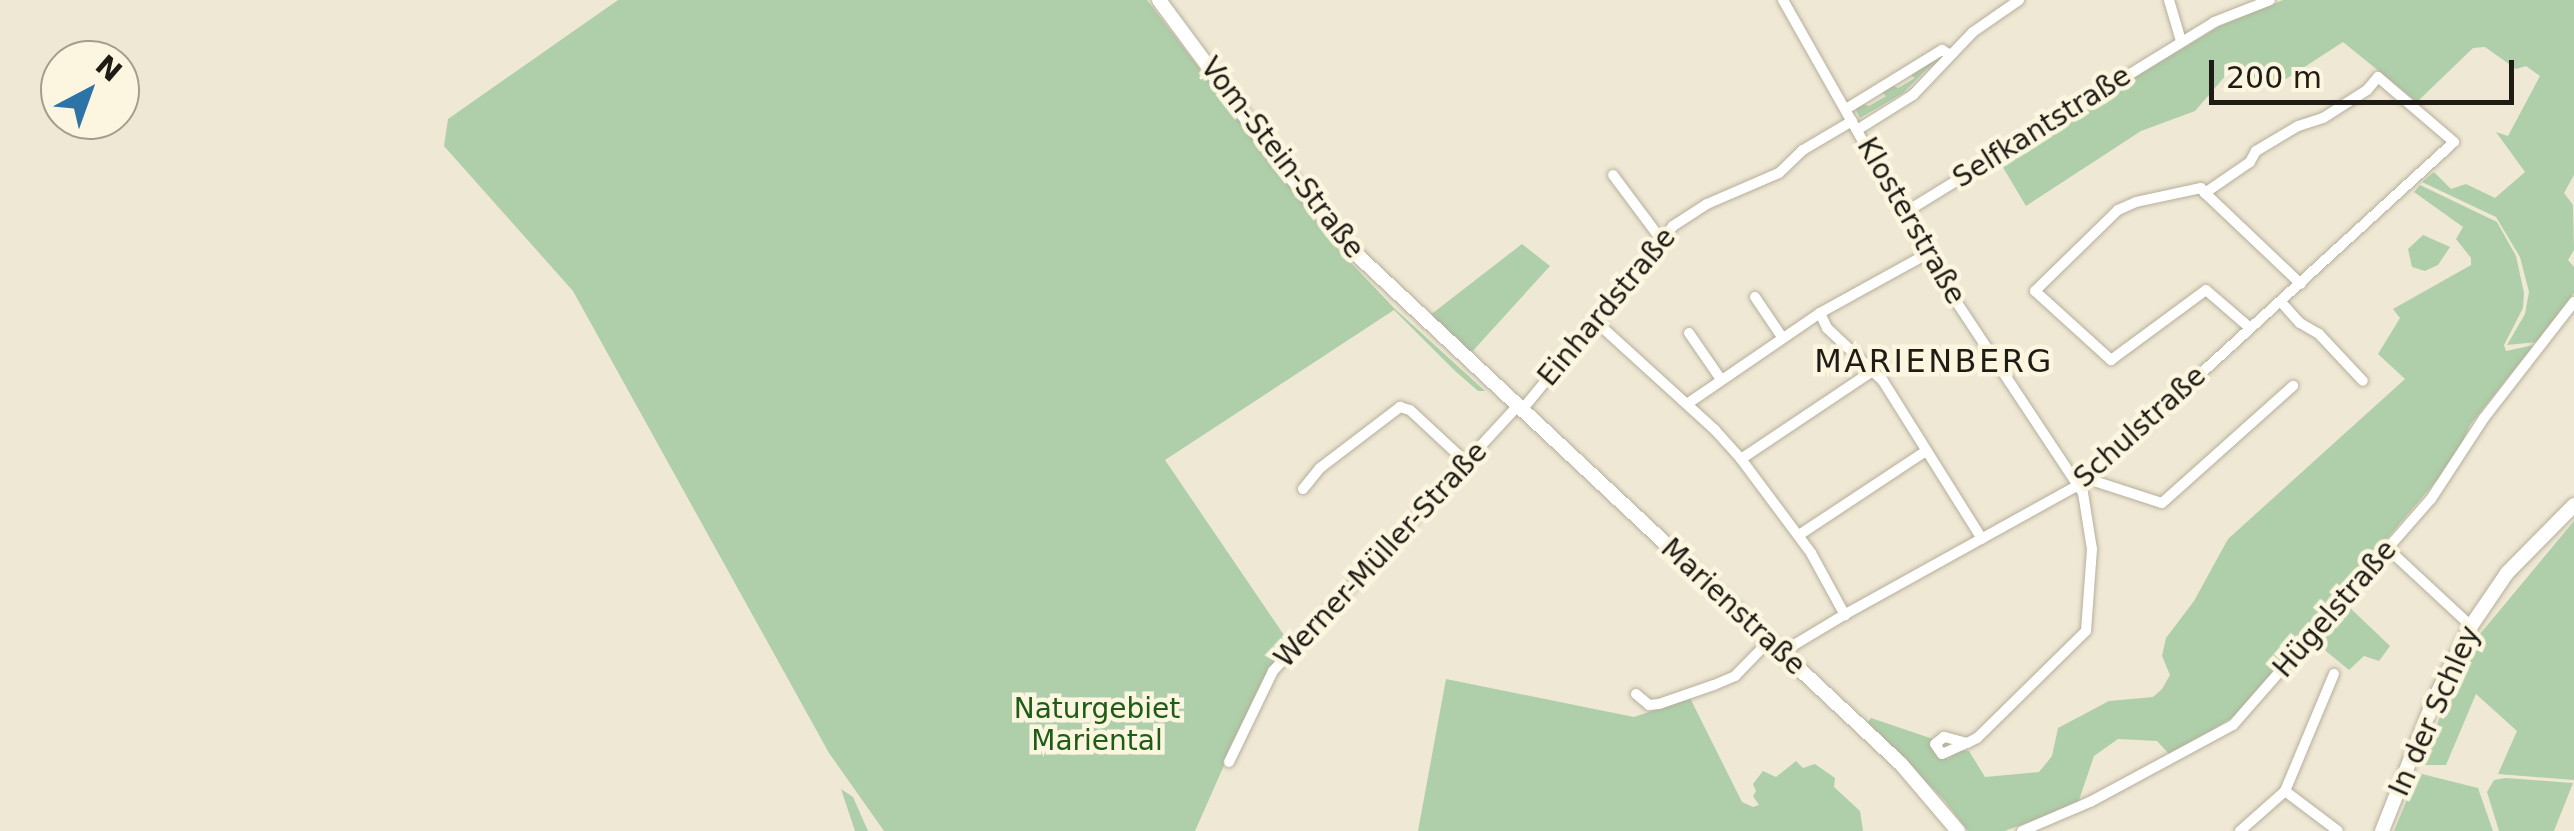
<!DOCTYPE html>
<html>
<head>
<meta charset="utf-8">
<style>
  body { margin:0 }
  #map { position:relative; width:2574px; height:831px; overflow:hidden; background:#efe8d4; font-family:"DejaVu Sans",sans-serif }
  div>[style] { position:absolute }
  .green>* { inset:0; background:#aecfa9 }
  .roads { filter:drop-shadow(0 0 2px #b5af9c) drop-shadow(0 0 2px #b5af9c) }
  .street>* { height:10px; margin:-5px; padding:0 5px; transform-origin:5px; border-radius:5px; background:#fff }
  .secondary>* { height:14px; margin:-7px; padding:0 7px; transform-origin:7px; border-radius:7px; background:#fff }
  span { translate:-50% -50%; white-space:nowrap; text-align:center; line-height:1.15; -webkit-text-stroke:9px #fcf6e1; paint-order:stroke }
  .street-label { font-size:28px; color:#1e1c15 }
  .park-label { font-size:28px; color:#1d5d16 }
  .quarter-label { font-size:32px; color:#1e1c15; letter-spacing:2.5px }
  .north { position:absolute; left:40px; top:40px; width:100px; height:100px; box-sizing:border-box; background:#fcf6e1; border:2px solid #a39f8f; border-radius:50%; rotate:41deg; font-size:28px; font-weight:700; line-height:40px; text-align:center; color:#1e1c15 }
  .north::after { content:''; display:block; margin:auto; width:35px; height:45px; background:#2c73a7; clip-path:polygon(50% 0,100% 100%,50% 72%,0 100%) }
  .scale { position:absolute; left:2209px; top:60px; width:305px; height:45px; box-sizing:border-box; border:5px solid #1e1c15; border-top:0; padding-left:12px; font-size:30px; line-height:35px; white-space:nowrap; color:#1e1c15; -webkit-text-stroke:8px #fcf6e1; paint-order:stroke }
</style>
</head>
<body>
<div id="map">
  <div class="green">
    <i style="clip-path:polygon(618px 0,1147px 0,1336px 247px,1395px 309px,1485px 391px,1478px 391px,1454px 370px,1394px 310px,1165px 460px,1290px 644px,1268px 670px,1253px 700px,1195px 831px,884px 831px,829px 753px,573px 291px,444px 146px,448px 119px)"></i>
    <i style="clip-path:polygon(2283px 0,2574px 0,2574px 175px,2564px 193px,2573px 205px,2574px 250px,2568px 260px,2574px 267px,2574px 293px,2538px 342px,2507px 345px,2525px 314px,2529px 292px,2520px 257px,2496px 217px,2422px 182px,2434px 172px,2451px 189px,2466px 184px,2495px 198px,2525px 172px,2496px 132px,2508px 136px,2540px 76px,2526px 66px,2516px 69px,2485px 47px,2473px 48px,2417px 102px,2343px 42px,2272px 88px,2234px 66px,2195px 111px,2141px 131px,2026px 206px,1998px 159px,2220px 26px)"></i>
    <i style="clip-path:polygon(1930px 60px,1935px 61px,1903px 93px,1860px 118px,1855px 108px,1860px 103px,1869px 106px,1886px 96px,1880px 91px,1890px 84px,1898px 88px,1915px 78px,1908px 73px)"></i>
    <i style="clip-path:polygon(2420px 185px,2497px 222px,2516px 256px,2524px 293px,2523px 308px,2504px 345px,2506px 351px,2534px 345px,2470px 425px,2455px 459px,2235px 716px,2170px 755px,2157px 741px,2118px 739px,2094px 756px,2078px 803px,2005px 831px,1968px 831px,1945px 801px,1868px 722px,1871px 718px,1933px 739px,1947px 759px,1961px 750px,1969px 751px,1985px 777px,2039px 772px,2052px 756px,2058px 728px,2109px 701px,2153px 697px,2162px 689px,2170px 675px,2162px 656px,2166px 638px,2194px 601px,2228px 539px,2405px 379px,2378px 354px,2400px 318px,2393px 309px,2471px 265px,2471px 258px,2456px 239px,2463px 227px,2414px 192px)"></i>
    <i style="clip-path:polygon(2423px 235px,2450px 247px,2438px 265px,2425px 271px,2412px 267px,2408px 249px)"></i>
    <i style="clip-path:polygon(1522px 244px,1550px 266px,1470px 354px,1429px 316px)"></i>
    <i style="clip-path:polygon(2574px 521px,2574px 780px,2498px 774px,2517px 731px,2476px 694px,2446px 765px,2426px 765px,2423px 762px,2441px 714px,2475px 640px)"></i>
    <i style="clip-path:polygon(2346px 604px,2390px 646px,2379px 661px,2364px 656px,2349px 670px,2315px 642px)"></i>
    <i style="clip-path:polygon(1446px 679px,1634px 717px,1690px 698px,1742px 802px,1753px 807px,1759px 805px,1753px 796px,1756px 791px,1753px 784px,1763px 771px,1776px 777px,1796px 761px,1803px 768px,1815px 764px,1835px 778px,1834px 787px,1860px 811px,1863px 831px,1418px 831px)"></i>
    <i style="clip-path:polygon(2418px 773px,2478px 788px,2493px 831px,2394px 831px)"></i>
    <i style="clip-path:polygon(2506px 778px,2573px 783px,2554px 831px,2499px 831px,2487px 792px,2494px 780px)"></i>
    <i style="clip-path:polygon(841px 789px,853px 797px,868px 831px,855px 831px)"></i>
  </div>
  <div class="roads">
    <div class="street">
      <i style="left:1783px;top:0;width:315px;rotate:60.5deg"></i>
      <i style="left:1938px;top:274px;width:263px;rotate:56.5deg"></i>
      <i style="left:2083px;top:493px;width:57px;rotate:80.9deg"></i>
      <i style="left:2092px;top:549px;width:82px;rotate:94.2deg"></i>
      <i style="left:2086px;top:631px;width:153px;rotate:135.5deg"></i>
      <i style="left:1977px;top:738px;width:11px;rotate:153deg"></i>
      <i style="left:1967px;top:743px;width:24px;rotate:-165deg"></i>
      <i style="left:1944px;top:737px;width:11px;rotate:142deg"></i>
      <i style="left:1935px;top:744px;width:12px;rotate:55deg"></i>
      <i style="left:1942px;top:754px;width:27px;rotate:-24deg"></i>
      <i style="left:2169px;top:0;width:43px;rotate:73.7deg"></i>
      <i style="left:1846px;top:109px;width:113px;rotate:-31.6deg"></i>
      <i style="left:1942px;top:50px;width:10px;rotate:29deg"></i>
      <i style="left:1857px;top:130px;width:66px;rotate:-32deg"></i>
      <i style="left:1913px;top:95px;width:87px;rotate:-46.4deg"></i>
      <i style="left:1973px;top:32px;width:56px;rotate:-34.8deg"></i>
      <i style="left:1613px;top:175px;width:79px;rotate:53.3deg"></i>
      <i style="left:2205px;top:193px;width:132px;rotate:43.5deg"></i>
      <i style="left:1904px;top:213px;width:364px;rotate:-31.6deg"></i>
      <i style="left:2214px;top:22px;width:60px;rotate:-21.4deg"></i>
      <i style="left:1755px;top:297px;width:48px;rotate:56deg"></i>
      <i style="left:2281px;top:302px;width:28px;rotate:48deg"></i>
      <i style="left:2300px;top:323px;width:22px;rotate:30deg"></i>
      <i style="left:2319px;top:334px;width:64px;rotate:46.9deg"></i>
      <i style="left:1820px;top:313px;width:17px;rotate:65deg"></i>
      <i style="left:1827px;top:328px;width:77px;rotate:43.4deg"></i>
      <i style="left:1883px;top:381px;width:186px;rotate:57.9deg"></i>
      <i style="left:1593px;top:319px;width:165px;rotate:42.3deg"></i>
      <i style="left:1715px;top:430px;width:39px;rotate:48deg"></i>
      <i style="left:1741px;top:459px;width:117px;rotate:53.3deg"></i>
      <i style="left:1811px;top:553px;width:71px;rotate:61.3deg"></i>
      <i style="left:1689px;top:333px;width:55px;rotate:55.4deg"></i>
      <i style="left:1687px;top:404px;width:161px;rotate:-34.4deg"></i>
      <i style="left:1820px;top:313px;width:122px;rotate:-28.9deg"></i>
      <i style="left:1521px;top:411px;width:239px;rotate:-50.6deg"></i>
      <i style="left:1673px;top:226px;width:40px;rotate:-32.9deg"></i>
      <i style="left:1707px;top:204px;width:78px;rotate:-23.3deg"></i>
      <i style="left:1779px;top:173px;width:33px;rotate:-44deg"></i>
      <i style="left:1803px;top:150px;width:57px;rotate:-30.6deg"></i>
      <i style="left:1741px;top:459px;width:160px;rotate:-33.8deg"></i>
      <i style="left:2091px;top:475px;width:9px;rotate:49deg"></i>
      <i style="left:2097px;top:482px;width:68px;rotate:17.9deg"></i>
      <i style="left:2162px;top:503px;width:176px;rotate:-41.8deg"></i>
      <i style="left:1303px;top:489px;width:27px;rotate:-51deg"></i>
      <i style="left:1320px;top:468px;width:101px;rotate:-37.3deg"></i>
      <i style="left:1400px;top:407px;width:10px;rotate:17deg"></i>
      <i style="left:1410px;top:410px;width:76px;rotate:42.9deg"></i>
      <i style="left:1799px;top:535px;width:152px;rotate:-33.5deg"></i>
      <i style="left:2386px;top:547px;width:116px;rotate:42.9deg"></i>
      <i style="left:1785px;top:656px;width:14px;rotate:-51deg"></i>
      <i style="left:1794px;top:645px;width:58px;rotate:-31deg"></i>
      <i style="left:1844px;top:615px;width:269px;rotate:-29deg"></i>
      <i style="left:2079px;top:485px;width:508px;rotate:-42.45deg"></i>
      <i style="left:2454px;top:142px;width:100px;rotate:-139.5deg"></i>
      <i style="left:2378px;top:77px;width:17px;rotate:130deg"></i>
      <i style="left:2367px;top:90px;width:52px;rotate:147.5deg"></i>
      <i style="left:2323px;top:118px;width:26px;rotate:162deg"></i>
      <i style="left:2298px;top:126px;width:49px;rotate:149.2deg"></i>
      <i style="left:2256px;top:151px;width:13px;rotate:119deg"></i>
      <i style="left:2250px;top:162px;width:55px;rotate:145.4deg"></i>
      <i style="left:2205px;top:193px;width:6px;rotate:-129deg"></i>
      <i style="left:2201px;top:188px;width:66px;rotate:167.8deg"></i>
      <i style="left:2136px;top:202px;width:20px;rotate:156deg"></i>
      <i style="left:2118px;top:210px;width:116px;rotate:135.7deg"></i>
      <i style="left:2035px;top:291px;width:103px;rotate:42.2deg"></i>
      <i style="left:2111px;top:360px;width:118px;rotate:-36.4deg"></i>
      <i style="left:2206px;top:290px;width:58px;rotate:40.8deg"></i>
      <i style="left:1636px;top:694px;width:17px;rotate:40deg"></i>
      <i style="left:1649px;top:705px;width:10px;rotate:-6deg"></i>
      <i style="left:1659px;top:704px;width:58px;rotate:-19.1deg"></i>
      <i style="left:1714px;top:685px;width:23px;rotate:-23deg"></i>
      <i style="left:1735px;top:676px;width:49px;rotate:-45.8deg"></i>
      <i style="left:1229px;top:762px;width:101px;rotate:-64.2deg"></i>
      <i style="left:1273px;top:671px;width:359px;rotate:-47.3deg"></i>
      <i style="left:2285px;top:791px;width:66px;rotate:37deg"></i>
      <i style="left:2022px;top:831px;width:74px;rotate:-23.1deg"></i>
      <i style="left:2090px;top:802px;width:162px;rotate:-28.3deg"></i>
      <i style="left:2233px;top:725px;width:300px;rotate:-48.8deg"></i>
      <i style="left:2431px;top:499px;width:97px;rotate:-56.8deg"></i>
      <i style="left:2484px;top:418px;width:147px;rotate:-52.2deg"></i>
      <i style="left:2240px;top:831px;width:60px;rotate:-41.6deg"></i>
      <i style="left:2285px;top:791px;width:127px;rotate:-67.3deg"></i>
    </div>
    <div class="secondary">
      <i style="left:1159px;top:0;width:207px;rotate:53.5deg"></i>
      <i style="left:1282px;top:166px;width:112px;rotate:50.1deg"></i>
      <i style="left:1354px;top:252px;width:749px;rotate:43.11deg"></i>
      <i style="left:1901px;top:764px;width:88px;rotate:49.6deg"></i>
      <i style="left:2382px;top:831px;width:139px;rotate:-68.4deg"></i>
      <i style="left:2433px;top:702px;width:85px;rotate:-63.4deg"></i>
      <i style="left:2471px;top:626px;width:64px;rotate:-55.8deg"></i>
      <i style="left:2507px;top:573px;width:95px;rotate:-45.4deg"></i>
    </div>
  </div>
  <div class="street-label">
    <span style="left:2042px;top:127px;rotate:-32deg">Selfkantstraße</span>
    <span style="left:1282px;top:158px;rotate:52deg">Vom-Stein-Straße</span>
    <span style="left:1911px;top:221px;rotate:60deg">Klosterstraße</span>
    <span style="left:1607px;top:307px;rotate:-50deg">Einhardstraße</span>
    <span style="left:2140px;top:427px;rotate:-42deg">Schulstraße</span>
    <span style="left:1381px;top:555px;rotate:-47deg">Werner-Müller-Straße</span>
    <span style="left:1733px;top:607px;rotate:43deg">Marienstraße</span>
    <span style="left:2335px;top:609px;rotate:-49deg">Hügelstraße</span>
    <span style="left:2435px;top:711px;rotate:-66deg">In der Schley</span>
  </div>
  <div class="park-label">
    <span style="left:1097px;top:725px">Naturgebiet<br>Mariental</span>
  </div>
  <div class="quarter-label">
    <span style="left:1934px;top:361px">MARIENBERG</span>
  </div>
  <div class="north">N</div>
  <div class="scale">200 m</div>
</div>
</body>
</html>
